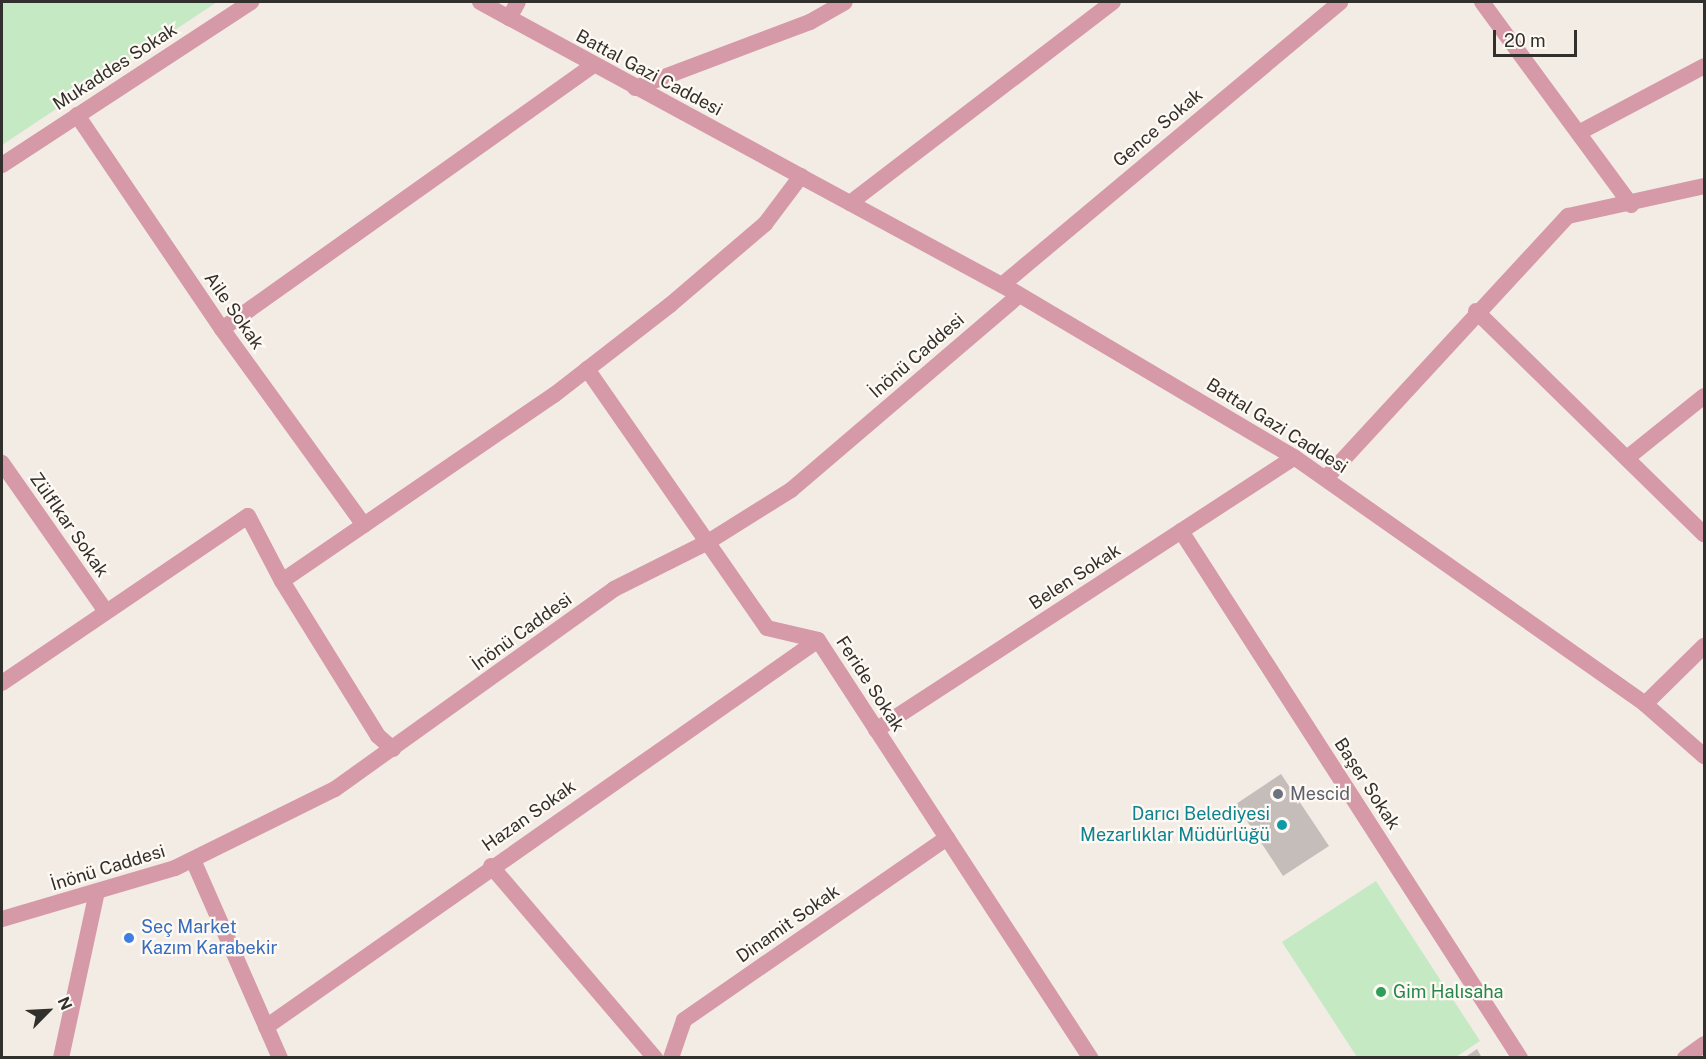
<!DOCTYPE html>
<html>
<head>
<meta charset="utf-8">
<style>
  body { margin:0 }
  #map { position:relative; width:1706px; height:1059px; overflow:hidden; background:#f2ece5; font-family:"Public Sans",sans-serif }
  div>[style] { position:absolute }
  .green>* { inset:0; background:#c4e9c3 }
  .building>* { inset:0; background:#c5bdb9 }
  .minor>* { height:16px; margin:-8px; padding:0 8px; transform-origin:8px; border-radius:8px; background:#d699a7 }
  .tertiary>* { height:16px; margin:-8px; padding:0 8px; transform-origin:8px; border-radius:8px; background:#d699a7 }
  .dots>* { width:16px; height:16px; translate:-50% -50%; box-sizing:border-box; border:3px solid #fff9f4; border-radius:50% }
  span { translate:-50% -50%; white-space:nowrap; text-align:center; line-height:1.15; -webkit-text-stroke:4.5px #fff9f4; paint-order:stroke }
  .street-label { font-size:18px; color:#32302d }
  .worship-label { font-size:18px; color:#5b616d }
  .left { translate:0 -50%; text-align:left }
  .culture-label { font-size:18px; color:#0d838f }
  .right { translate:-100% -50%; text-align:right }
  .shop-label { font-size:18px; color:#366cbe }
  .leisure-label { font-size:18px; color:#27864d }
  .frame { position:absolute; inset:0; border:3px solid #32302d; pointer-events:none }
  .north { position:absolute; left:18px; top:981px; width:60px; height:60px; -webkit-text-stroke:4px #fff9f4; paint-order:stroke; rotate:66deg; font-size:16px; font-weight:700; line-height:24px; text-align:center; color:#32302d }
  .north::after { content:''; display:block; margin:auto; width:21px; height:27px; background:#32302d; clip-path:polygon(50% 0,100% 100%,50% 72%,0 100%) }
  .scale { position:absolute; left:1493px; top:30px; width:84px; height:27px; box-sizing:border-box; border:3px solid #32302d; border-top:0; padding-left:8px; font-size:18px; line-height:21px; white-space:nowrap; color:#32302d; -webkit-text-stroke:4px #fff9f4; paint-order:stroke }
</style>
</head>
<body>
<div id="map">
  <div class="green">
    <i style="clip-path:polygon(2px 2px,217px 2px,2px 145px)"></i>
    <i style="clip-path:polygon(1376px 881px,1480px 1041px,1456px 1057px,1357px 1057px,1282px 942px)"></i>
  </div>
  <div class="building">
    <i style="clip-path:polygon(1281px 774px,1329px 846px,1283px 876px,1236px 804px)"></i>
    <i style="clip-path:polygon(1477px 1049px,1482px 1058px,1464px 1058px)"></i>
  </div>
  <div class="minor">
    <i style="left:1482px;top:2px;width:252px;rotate:53.7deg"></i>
    <i style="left:509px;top:18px;width:18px;rotate:-61deg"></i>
    <i style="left:635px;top:88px;width:187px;rotate:-20.7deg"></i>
    <i style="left:810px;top:22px;width:40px;rotate:-29.7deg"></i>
    <i style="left:77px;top:115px;width:258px;rotate:55.9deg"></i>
    <i style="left:222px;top:329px;width:242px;rotate:54.1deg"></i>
    <i style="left:1582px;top:131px;width:138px;rotate:-28deg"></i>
    <i style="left:2px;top:165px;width:298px;rotate:-33.2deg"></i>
    <i style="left:850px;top:203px;width:331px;rotate:-37.4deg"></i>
    <i style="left:1002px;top:285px;width:441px;rotate:-39.9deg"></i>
    <i style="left:1476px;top:311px;width:319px;rotate:44.4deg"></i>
    <i style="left:222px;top:329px;width:454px;rotate:-35.4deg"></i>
    <i style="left:587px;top:369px;width:315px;rotate:55.2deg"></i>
    <i style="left:767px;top:628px;width:52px;rotate:13.2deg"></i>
    <i style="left:818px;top:640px;width:499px;rotate:56.9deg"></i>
    <i style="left:1627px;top:458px;width:99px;rotate:-38.8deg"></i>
    <i style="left:2px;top:463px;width:179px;rotate:55deg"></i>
    <i style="left:1326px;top:478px;width:357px;rotate:-47.3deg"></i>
    <i style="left:1568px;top:216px;width:139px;rotate:-12.4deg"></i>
    <i style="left:1181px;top:531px;width:627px;rotate:57.25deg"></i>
    <i style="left:282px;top:581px;width:182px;rotate:58.2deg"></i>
    <i style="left:378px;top:736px;width:20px;rotate:41deg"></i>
    <i style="left:2px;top:683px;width:297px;rotate:-34.2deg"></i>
    <i style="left:248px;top:516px;width:73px;rotate:62.4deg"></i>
    <i style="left:282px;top:581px;width:330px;rotate:-34.4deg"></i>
    <i style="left:554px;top:395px;width:147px;rotate:-37.8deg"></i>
    <i style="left:670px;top:305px;width:125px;rotate:-40.5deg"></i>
    <i style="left:765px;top:224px;width:60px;rotate:-53.1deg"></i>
    <i style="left:1645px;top:704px;width:83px;rotate:-44.5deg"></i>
    <i style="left:876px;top:730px;width:499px;rotate:-33.1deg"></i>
    <i style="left:193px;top:860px;width:216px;rotate:66.3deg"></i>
    <i style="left:491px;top:866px;width:253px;rotate:49.5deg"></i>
    <i style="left:2px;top:919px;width:180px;rotate:-16.4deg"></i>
    <i style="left:175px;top:868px;width:178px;rotate:-26.3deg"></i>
    <i style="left:335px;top:789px;width:343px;rotate:-35.6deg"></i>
    <i style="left:614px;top:589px;width:105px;rotate:-26.6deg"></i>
    <i style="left:708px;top:542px;width:98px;rotate:-32.1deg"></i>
    <i style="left:791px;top:490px;width:300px;rotate:-40.5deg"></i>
    <i style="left:266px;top:1027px;width:674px;rotate:-35.03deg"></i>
    <i style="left:61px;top:1058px;width:170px;rotate:-77.8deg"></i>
    <i style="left:671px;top:1058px;width:40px;rotate:-71.1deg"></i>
    <i style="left:684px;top:1020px;width:320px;rotate:-34.7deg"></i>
  </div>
  <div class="tertiary">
    <i style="left:480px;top:2px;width:365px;rotate:28.5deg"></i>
    <i style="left:800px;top:176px;width:242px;rotate:28.4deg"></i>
    <i style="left:1013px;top:291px;width:326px;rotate:30.6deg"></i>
    <i style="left:1294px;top:457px;width:429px;rotate:35.1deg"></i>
    <i style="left:1645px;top:704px;width:79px;rotate:41.4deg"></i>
    <i style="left:1685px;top:1058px;width:24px;rotate:-36deg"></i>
  </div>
  <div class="dots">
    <i style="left:1278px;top:794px;background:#6b7280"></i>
    <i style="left:1282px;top:825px;background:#0f9aa8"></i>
    <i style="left:129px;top:938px;background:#3f7fe0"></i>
    <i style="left:1381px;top:992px;background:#2e9e5b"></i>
  </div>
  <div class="street-label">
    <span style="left:115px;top:67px;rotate:-33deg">Mukaddes Sokak</span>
    <span style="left:649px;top:73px;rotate:28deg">Battal Gazi Caddesi</span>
    <span style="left:1158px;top:128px;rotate:-40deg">Gence Sokak</span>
    <span style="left:234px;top:311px;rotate:55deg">Aile Sokak</span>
    <span style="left:917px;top:356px;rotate:-41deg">İnönü Caddesi</span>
    <span style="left:1277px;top:426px;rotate:32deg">Battal Gazi Caddesi</span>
    <span style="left:69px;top:525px;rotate:55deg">Zülflkar Sokak</span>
    <span style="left:1075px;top:577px;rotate:-33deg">Belen Sokak</span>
    <span style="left:522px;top:632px;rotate:-36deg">İnönü Caddesi</span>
    <span style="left:870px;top:684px;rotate:57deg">Feride Sokak</span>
    <span style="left:1367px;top:784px;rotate:57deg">Başer Sokak</span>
    <span style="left:529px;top:816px;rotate:-35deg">Hazan Sokak</span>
    <span style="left:108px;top:868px;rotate:-17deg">İnönü Caddesi</span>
    <span style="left:788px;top:924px;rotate:-35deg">Dinamit Sokak</span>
  </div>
  <div class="worship-label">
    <span class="left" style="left:1290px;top:794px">Mescid</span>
  </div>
  <div class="culture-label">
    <span class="right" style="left:1270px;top:825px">Darıcı Belediyesi<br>Mezarlıklar Müdürlüğü</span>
  </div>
  <div class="shop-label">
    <span class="left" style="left:141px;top:938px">Seç Market<br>Kazım Karabekir</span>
  </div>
  <div class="leisure-label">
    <span class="left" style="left:1393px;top:992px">Gim Halısaha</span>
  </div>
  <div class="frame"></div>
  <div class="north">N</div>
  <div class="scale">20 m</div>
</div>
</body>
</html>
